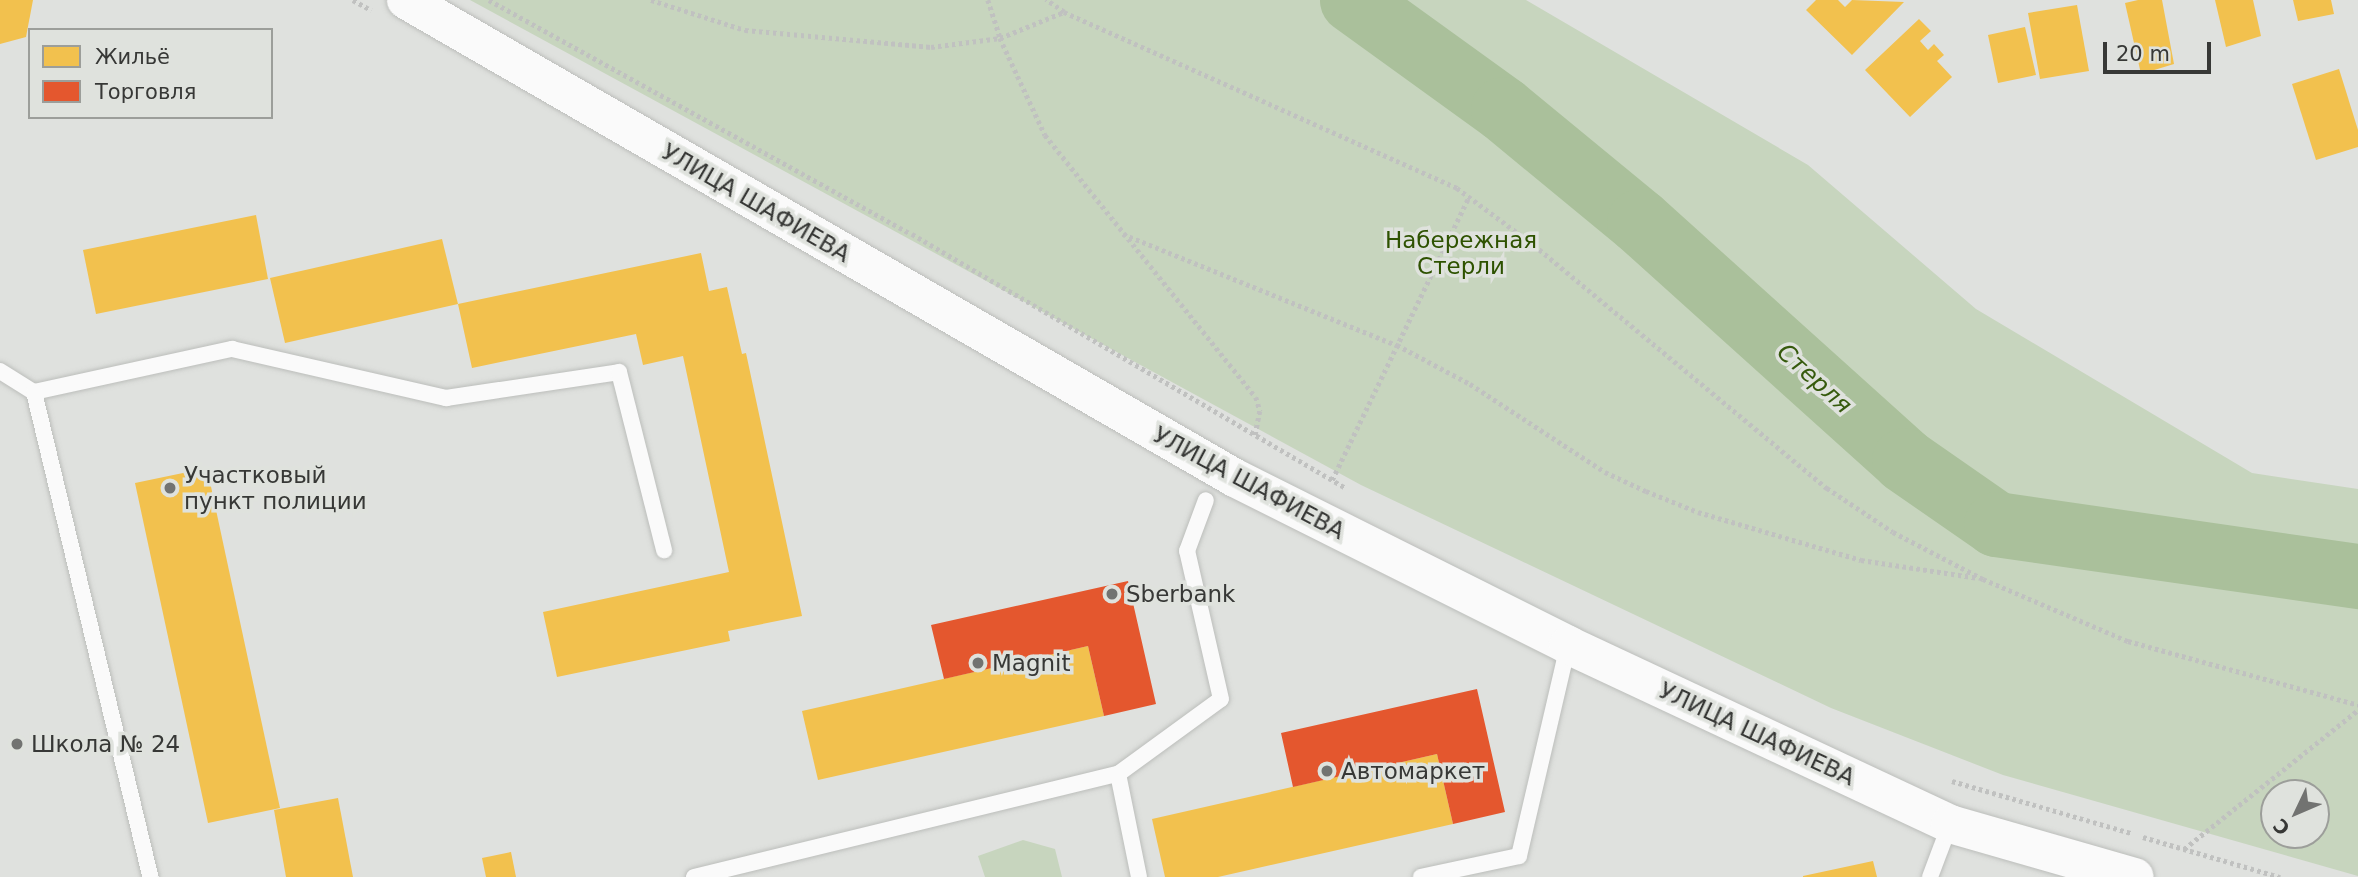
<!DOCTYPE html>
<html>
<head>
<meta charset="utf-8">
<style>
  body { margin:0 }
  #map { position:relative; width:2358px; height:877px; overflow:hidden; background:#dfe1de; font-family:"DejaVu Sans",sans-serif }
  div>[style] { position:absolute }
  .green>* { inset:0; background:#c7d5be }
  .homes>* { inset:0; background:#f2c14e }
  .shops>* { inset:0; background:#e4572e }
  .river>* { height:65px; margin:-32.5px; padding:0 32.5px; transform-origin:32.5px; border-radius:32.5px; background:#aac09b }
  .path>* { height:4.5px; margin-top:-2.25px; transform-origin:0; background:repeating-linear-gradient(90deg,#c0c1c0 0 3.5px,transparent 0 7px) }
  .roads { filter:drop-shadow(0 0 2px #bcbebb) drop-shadow(0 0 2px #bcbebb) }
  .service>* { height:16px; margin:-8px; padding:0 8px; transform-origin:8px; border-radius:8px; background:#fafafa }
  .tertiary>* { height:38px; margin:-19px; padding:0 19px; transform-origin:19px; border-radius:19px; background:#fafafa }
  .dots>* { width:19px; height:19px; translate:-50% -50%; box-sizing:border-box; border:4px solid #dfe2dd; border-radius:50% }
  span { translate:-50% -50%; white-space:nowrap; text-align:center; line-height:1.15; -webkit-text-stroke:7px #dfe2dd; paint-order:stroke }
  .street-label { font-size:23px; color:#373836 }
  .park-label { font-size:23px; color:#2e5200 }
  .poi-label { font-size:23px; color:#373836 }
  .left { translate:0 -50%; text-align:left }
  .water-label { font-size:24px; color:#365a0d; font-style:italic }
  .legend { position:absolute; left:28px; top:28px; width:245px; height:91px; box-sizing:border-box; background:#dfe2dd; border:2px solid #9c9e9a; margin:0; padding:9px 12px; list-style:none; font-size:21px; color:#373836 }
  .legend li { display:flex; align-items:center; gap:14px; height:35px }
  .legend b { width:35px; border:2px solid #9c9e9a }
  .north { position:absolute; left:2260px; top:779px; width:70px; height:70px; box-sizing:border-box; background:#dfe2dd; border:2px solid #9c9e9a; border-radius:50%; rotate:226deg; font-size:19px; font-weight:700; line-height:28px; text-align:center; color:#373836 }
  .north::after { content:''; display:block; margin:auto; width:24px; height:32px; background:#727371; clip-path:polygon(50% 0,100% 100%,50% 72%,0 100%) }
  .scale { position:absolute; left:2103px; top:42px; width:108px; height:32px; box-sizing:border-box; border:4px solid #373836; border-top:0; padding-left:9px; font-size:21px; line-height:24px; white-space:nowrap; color:#373836; -webkit-text-stroke:5px #dfe2dd; paint-order:stroke }
</style>
</head>
<body>
<div id="map">
  <div class="green">
    <i style="clip-path:polygon(evenodd,470px 0,1526px 0,1808px 165px,1976px 309px,2252px 473px,2358px 489px,2358px 876px,2003px 775px,1831px 708px,1361px 485px,470px 0,2274px 793px,2316px 793px,2316px 835px,2274px 835px,2274px 793px)"></i>
    <i style="clip-path:polygon(1023px 840px,1055px 849px,1062px 877px,985px 877px,978px 856px)"></i>
  </div>
  <div class="homes">
    <i style="clip-path:polygon(0 0,33px 0,26px 37px,0 44px)"></i>
    <i style="clip-path:polygon(1816px 0,1838px 0,1845px 7px,1852px 0,1904px 2px,1852px 55px,1806px 10px)"></i>
    <i style="clip-path:polygon(2138px 0,2162px 0,2174px 64px,2141px 74px,2125px 3px)"></i>
    <i style="clip-path:polygon(2215px 0,2253px 0,2261px 36px,2226px 47px)"></i>
    <i style="clip-path:polygon(2293px 0,2331px 0,2334px 14px,2298px 21px)"></i>
    <i style="clip-path:polygon(2077px 5px,2089px 71px,2040px 79px,2028px 13px)"></i>
    <i style="clip-path:polygon(1919px 19px,1931px 31px,1920px 41px,1928px 50px,1934px 44px,1944px 55px,1937px 61px,1952px 77px,1910px 117px,1865px 70px)"></i>
    <i style="clip-path:polygon(2025px 27px,2036px 75px,1998px 83px,1988px 35px)"></i>
    <i style="clip-path:polygon(2339px 69px,2358px 130px,2358px 147px,2316px 160px,2292px 84px)"></i>
    <i style="clip-path:polygon(256px 215px,268px 279px,96px 314px,83px 250px)"></i>
    <i style="clip-path:polygon(442px 239px,458px 304px,285px 343px,270px 278px)"></i>
    <i style="clip-path:polygon(701px 253px,709px 291px,727px 287px,742px 354px,746px 353px,802px 616px,728px 631px,730px 641px,557px 677px,543px 612px,729px 572px,683px 356px,643px 365px,636px 334px,472px 368px,458px 304px)"></i>
    <i style="clip-path:polygon(207px 468px,280px 808px,208px 823px,135px 483px)"></i>
    <i style="clip-path:polygon(1088px 646px,1104px 716px,818px 780px,802px 711px)"></i>
    <i style="clip-path:polygon(1437px 754px,1453px 824px,1218px 877px,1165px 877px,1152px 819px)"></i>
    <i style="clip-path:polygon(338px 798px,353px 877px,286px 877px,274px 810px)"></i>
    <i style="clip-path:polygon(511px 852px,516px 877px,486px 877px,482px 858px)"></i>
    <i style="clip-path:polygon(1873px 861px,1877px 877px,1803px 877px,1803px 876px)"></i>
  </div>
  <div class="shops">
    <i style="clip-path:polygon(1128px 581px,1156px 704px,1104px 716px,1088px 646px,944px 679px,931px 625px)"></i>
    <i style="clip-path:polygon(1477px 689px,1505px 812px,1453px 824px,1437px 754px,1293px 787px,1281px 733px)"></i>
  </div>
  <div class="river">
    <i style="left:1352px;top:0;width:186px;rotate:35.8deg"></i>
    <i style="left:1503px;top:109px;width:176px;rotate:39.5deg"></i>
    <i style="left:1639px;top:221px;width:357px;rotate:42deg"></i>
    <i style="left:1904px;top:460px;width:112px;rotate:34.8deg"></i>
    <i style="left:1996px;top:524px;width:366px;rotate:8.2deg"></i>
  </div>
  <div class="path">
    <i style="left:353px;top:0;width:21px;rotate:29deg"></i>
    <i style="left:489px;top:0;width:483px;rotate:29deg"></i>
    <i style="left:912px;top:234px;width:503px;rotate:30.34deg"></i>
    <i style="left:651px;top:0;width:99px;rotate:17.7deg"></i>
    <i style="left:745px;top:30px;width:187px;rotate:5.2deg"></i>
    <i style="left:931px;top:47px;width:70px;rotate:-7.4deg"></i>
    <i style="left:1000px;top:38px;width:69px;rotate:-22.1deg"></i>
    <i style="left:1064px;top:12px;width:22px;rotate:-146deg"></i>
    <i style="left:988px;top:0;width:40px;rotate:72deg"></i>
    <i style="left:1000px;top:38px;width:107px;rotate:65.1deg"></i>
    <i style="left:1045px;top:135px;width:336px;rotate:51.2deg"></i>
    <i style="left:1256px;top:397px;width:15px;rotate:74deg"></i>
    <i style="left:1260px;top:411px;width:25px;rotate:101deg"></i>
    <i style="left:1064px;top:12px;width:431px;rotate:24.1deg"></i>
    <i style="left:1457px;top:188px;width:96px;rotate:36.5deg"></i>
    <i style="left:1534px;top:245px;width:381px;rotate:39.7deg"></i>
    <i style="left:1827px;top:488px;width:79px;rotate:33.7deg"></i>
    <i style="left:1893px;top:532px;width:102px;rotate:27.6deg"></i>
    <i style="left:1983px;top:579px;width:158px;rotate:23.2deg"></i>
    <i style="left:2128px;top:641px;width:239px;rotate:15.5deg"></i>
    <i style="left:1123px;top:234px;width:296px;rotate:22.1deg"></i>
    <i style="left:1397px;top:345px;width:83px;rotate:28.1deg"></i>
    <i style="left:1470px;top:384px;width:161px;rotate:33.1deg"></i>
    <i style="left:1605px;top:472px;width:45px;rotate:24.9deg"></i>
    <i style="left:1646px;top:491px;width:56px;rotate:22deg"></i>
    <i style="left:1698px;top:512px;width:170px;rotate:16.4deg"></i>
    <i style="left:1861px;top:560px;width:119px;rotate:8.7deg"></i>
    <i style="left:1332px;top:480px;width:315px;rotate:-64.2deg"></i>
    <i style="left:1952px;top:781px;width:186px;rotate:16.2deg"></i>
    <i style="left:2143px;top:837px;width:143px;rotate:16.3deg"></i>
    <i style="left:2184px;top:849px;width:223px;rotate:-38.6deg"></i>
  </div>
  <div class="roads">
    <div class="service">
      <i style="left:0;top:371px;width:40px;rotate:32deg"></i>
      <i style="left:34px;top:392px;width:203px;rotate:-12.3deg"></i>
      <i style="left:232px;top:349px;width:220px;rotate:12.9deg"></i>
      <i style="left:446px;top:398px;width:175px;rotate:-8.5deg"></i>
      <i style="left:619px;top:372px;width:184px;rotate:75.8deg"></i>
      <i style="left:34px;top:392px;width:499px;rotate:76.5deg"></i>
      <i style="left:694px;top:877px;width:436px;rotate:-13.7deg"></i>
      <i style="left:1139px;top:877px;width:105px;rotate:-101.5deg"></i>
      <i style="left:1118px;top:774px;width:127px;rotate:-36.1deg"></i>
      <i style="left:1221px;top:699px;width:152px;rotate:-102.9deg"></i>
      <i style="left:1187px;top:551px;width:54px;rotate:-69.6deg"></i>
      <i style="left:1421px;top:877px;width:100px;rotate:-12.1deg"></i>
      <i style="left:1519px;top:856px;width:217px;rotate:-76.9deg"></i>
      <i style="left:1930px;top:877px;width:57px;rotate:-69.3deg"></i>
    </div>
    <div class="tertiary">
      <i style="left:406px;top:0;width:957px;rotate:29.97deg"></i>
      <i style="left:1235px;top:478px;width:373px;rotate:26.6deg"></i>
      <i style="left:1568px;top:645px;width:422px;rotate:25.1deg"></i>
      <i style="left:1950px;top:824px;width:192px;rotate:16deg"></i>
    </div>
  </div>
  <div class="dots">
    <i style="left:170px;top:488px;background:#727371"></i>
    <i style="left:1112px;top:594px;background:#727371"></i>
    <i style="left:978px;top:663px;background:#727371"></i>
    <i style="left:17px;top:744px;background:#727371"></i>
    <i style="left:1327px;top:771px;background:#727371"></i>
  </div>
  <div class="street-label">
    <span style="left:756px;top:203px;rotate:30deg">УЛИЦА ШАФИЕВА</span>
    <span style="left:1249px;top:483px;rotate:28deg">УЛИЦА ШАФИЕВА</span>
    <span style="left:1757px;top:734px;rotate:25deg">УЛИЦА ШАФИЕВА</span>
  </div>
  <div class="park-label">
    <span style="left:1461px;top:253px">Набережная<br>Стерли</span>
  </div>
  <div class="poi-label">
    <span class="left" style="left:184px;top:488px">Участковый<br>пункт полиции</span>
    <span class="left" style="left:1126px;top:594px">Sberbank</span>
    <span class="left" style="left:992px;top:663px">Magnit</span>
    <span class="left" style="left:31px;top:744px">Школа № 24</span>
    <span class="left" style="left:1341px;top:771px">Автомаркет</span>
  </div>
  <div class="water-label">
    <span style="left:1814px;top:379px;rotate:42deg">Стерля</span>
  </div>
  <ul class="legend">
  <li><b style="height:19px;background:#f2c14e"></b>Жильё</li>
  <li><b style="height:19px;background:#e4572e"></b>Торговля</li>
  </ul>
  <div class="north">С</div>
  <div class="scale">20 m</div>
</div>
</body>
</html>
